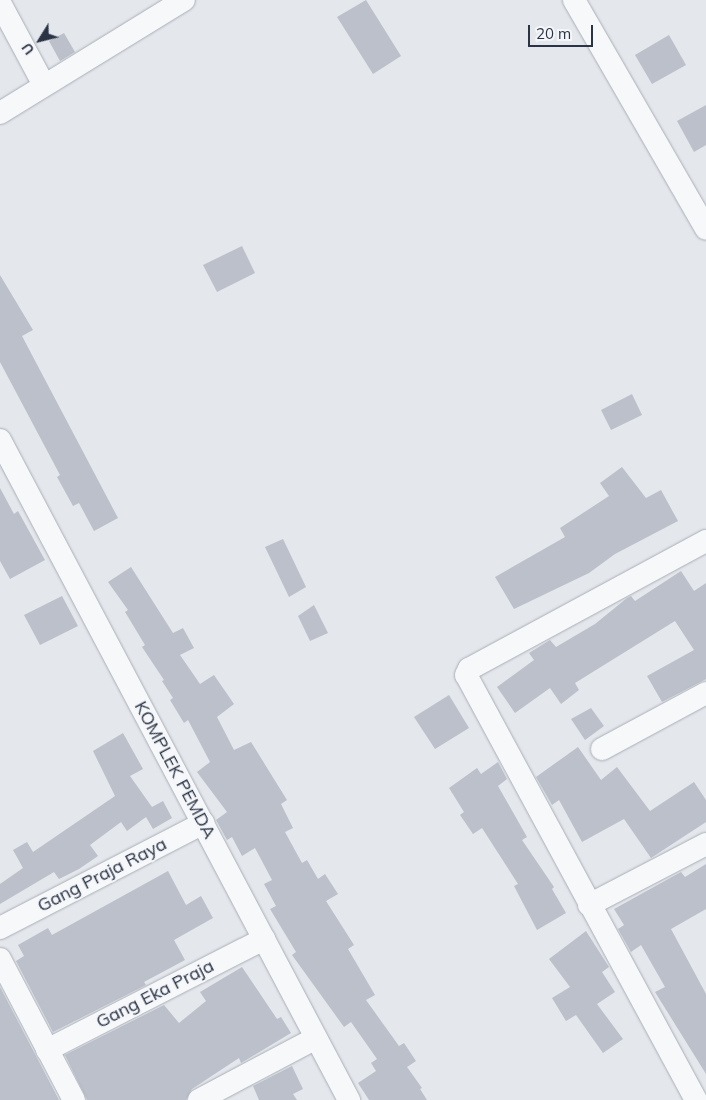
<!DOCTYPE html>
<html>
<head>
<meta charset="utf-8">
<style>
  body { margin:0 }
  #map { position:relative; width:706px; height:1100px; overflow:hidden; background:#e4e7ec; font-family:Mulish,sans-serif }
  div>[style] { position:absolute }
  .building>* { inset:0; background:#bbc0ca }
  .roads { filter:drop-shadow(0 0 1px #a9aeb7) drop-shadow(0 0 1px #a9aeb7) }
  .minor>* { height:22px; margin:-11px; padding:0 11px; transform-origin:11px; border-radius:11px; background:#f7f8fa }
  span { translate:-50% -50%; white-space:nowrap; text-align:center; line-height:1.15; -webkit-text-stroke:4px #f4f6f9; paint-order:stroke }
  .street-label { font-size:18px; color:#2b3445 }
  .north { position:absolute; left:15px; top:15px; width:50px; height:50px; -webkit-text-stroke:4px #f4f6f9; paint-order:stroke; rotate:234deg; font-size:14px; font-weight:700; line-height:20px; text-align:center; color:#2b3445 }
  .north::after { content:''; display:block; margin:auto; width:18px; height:22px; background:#2b3445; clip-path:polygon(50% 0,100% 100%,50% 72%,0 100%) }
  .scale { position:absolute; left:528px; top:25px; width:65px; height:22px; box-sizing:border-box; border:2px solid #2b3445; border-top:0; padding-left:6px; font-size:15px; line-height:18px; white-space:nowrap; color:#2b3445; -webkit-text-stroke:4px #f4f6f9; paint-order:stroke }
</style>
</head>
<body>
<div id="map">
  <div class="building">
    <i style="clip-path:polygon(366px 0,401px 56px,373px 74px,337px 17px)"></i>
    <i style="clip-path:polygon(64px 33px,75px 52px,60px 61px,49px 41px)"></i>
    <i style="clip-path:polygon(669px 35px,686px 65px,652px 84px,635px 55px)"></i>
    <i style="clip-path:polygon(706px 105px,706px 145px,694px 152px,677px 121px)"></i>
    <i style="clip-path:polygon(242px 246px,255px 273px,217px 292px,203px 265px)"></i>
    <i style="clip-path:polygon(0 275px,33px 330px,22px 336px,118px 518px,94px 531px,79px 503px,73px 506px,57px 477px,60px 475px,0 362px)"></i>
    <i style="clip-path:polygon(632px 394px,642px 415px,611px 430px,601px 410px)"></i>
    <i style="clip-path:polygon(622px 467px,646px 498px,661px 490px,678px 521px,615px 554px,589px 573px,514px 609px,495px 577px,565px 537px,560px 528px,609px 496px,600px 483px)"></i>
    <i style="clip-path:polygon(0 488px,14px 514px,18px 511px,45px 560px,10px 579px,0 561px)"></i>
    <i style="clip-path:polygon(283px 539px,306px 587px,289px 597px,265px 547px)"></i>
    <i style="clip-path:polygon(131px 567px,173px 633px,183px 628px,194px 648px,180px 655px,200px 684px,214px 675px,234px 704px,217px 717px,234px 750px,251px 742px,287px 800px,281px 804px,293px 828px,285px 832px,302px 863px,307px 860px,318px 879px,325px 874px,338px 894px,326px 901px,354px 945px,348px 949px,375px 995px,366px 1000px,399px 1046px,404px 1043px,416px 1061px,407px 1067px,422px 1088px,420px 1089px,427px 1100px,369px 1100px,358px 1083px,376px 1071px,371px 1063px,377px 1059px,351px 1022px,344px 1027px,292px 955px,296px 952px,270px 909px,276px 906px,264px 884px,272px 880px,255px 848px,242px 856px,232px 837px,227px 840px,216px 820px,227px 812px,197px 772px,210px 762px,188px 720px,184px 723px,170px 700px,173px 698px,162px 681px,164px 680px,142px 647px,145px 645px,125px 612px,128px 610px,108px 582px)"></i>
    <i style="clip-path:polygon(681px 571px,694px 591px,706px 583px,706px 679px,662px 702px,647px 676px,694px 650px,675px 621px,575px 683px,579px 690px,561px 704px,550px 688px,515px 713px,497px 687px,534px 660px,529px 653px,550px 640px,556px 647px,595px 624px,627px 598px,631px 596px,635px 601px)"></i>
    <i style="clip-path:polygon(62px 596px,78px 626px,40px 645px,24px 615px)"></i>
    <i style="clip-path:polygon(314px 605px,328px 633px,310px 641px,298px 616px)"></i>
    <i style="clip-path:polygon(449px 695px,469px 728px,435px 749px,414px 717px)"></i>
    <i style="clip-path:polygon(591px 708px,604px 726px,585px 740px,571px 719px)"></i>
    <i style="clip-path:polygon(123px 733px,143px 769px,130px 776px,152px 807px,163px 801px,172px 818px,153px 829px,146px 817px,127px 831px,121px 822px,90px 845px,98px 856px,79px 869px,59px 879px,54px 872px,0 904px,0 884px,23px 868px,13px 850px,27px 842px,33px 852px,115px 796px,93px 751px)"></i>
    <i style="clip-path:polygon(578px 747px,601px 780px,617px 767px,650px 811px,694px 782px,706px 800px,706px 822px,651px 858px,624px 819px,582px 842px,559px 800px,552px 805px,536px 777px)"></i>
    <i style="clip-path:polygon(498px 762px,507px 779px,498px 786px,527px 837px,522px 840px,554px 887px,552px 889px,566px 913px,537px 930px,514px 886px,518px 884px,482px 828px,473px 834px,460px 815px,464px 812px,449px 788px,477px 768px,481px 774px)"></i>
    <i style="clip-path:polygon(706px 864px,706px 909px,671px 929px,706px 994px,706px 1074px,655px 992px,665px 987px,641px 945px,631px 952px,618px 929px,624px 925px,614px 909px,681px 872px,685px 877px)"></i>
    <i style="clip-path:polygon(168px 871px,186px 905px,201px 896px,213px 918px,174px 940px,185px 960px,144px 982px,146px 985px,53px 1032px,16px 961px,24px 956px,18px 945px,48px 928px,52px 935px)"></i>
    <i style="clip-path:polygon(586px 931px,609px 967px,602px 972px,615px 992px,597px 1004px,623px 1039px,603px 1053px,576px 1015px,566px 1021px,552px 998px,570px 987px,549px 959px)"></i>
    <i style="clip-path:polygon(242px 967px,277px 1019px,281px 1017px,291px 1033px,241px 1063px,239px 1058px,192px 1089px,186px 1100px,87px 1100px,65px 1055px,164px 1005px,179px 1023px,206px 1001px,200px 992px)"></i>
    <i style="clip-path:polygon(0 987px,36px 1056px,59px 1100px,0 1100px)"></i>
    <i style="clip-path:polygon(292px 1066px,303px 1089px,293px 1094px,297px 1100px,259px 1100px,253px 1086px)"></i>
  </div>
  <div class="roads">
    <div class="minor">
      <i style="left:574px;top:0;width:264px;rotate:60deg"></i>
      <i style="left:0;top:3px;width:93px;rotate:61.8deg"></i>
      <i style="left:0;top:113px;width:216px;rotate:-31.6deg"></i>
      <i style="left:0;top:440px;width:747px;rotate:62.13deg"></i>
      <i style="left:602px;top:749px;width:118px;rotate:-28.3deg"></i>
      <i style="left:589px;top:905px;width:132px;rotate:-27.5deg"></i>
      <i style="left:0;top:928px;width:229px;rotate:-27.3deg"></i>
      <i style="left:0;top:959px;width:159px;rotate:62.3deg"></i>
      <i style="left:47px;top:1050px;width:244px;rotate:-27.1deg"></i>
      <i style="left:199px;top:1100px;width:132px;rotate:-27.9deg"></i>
      <i style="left:696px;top:1100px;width:483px;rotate:-118.4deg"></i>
      <i style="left:466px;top:675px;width:7px;rotate:-63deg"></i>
      <i style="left:469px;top:669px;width:269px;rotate:-28.4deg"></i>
    </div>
  </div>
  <div class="street-label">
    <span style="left:175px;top:770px;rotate:62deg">KOMPLEK PEMDA</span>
    <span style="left:102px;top:875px;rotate:-27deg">Gang Praja Raya</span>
    <span style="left:155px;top:994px;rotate:-27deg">Gang Eka Praja</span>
  </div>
  <div class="north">U</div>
  <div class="scale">20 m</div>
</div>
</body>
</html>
